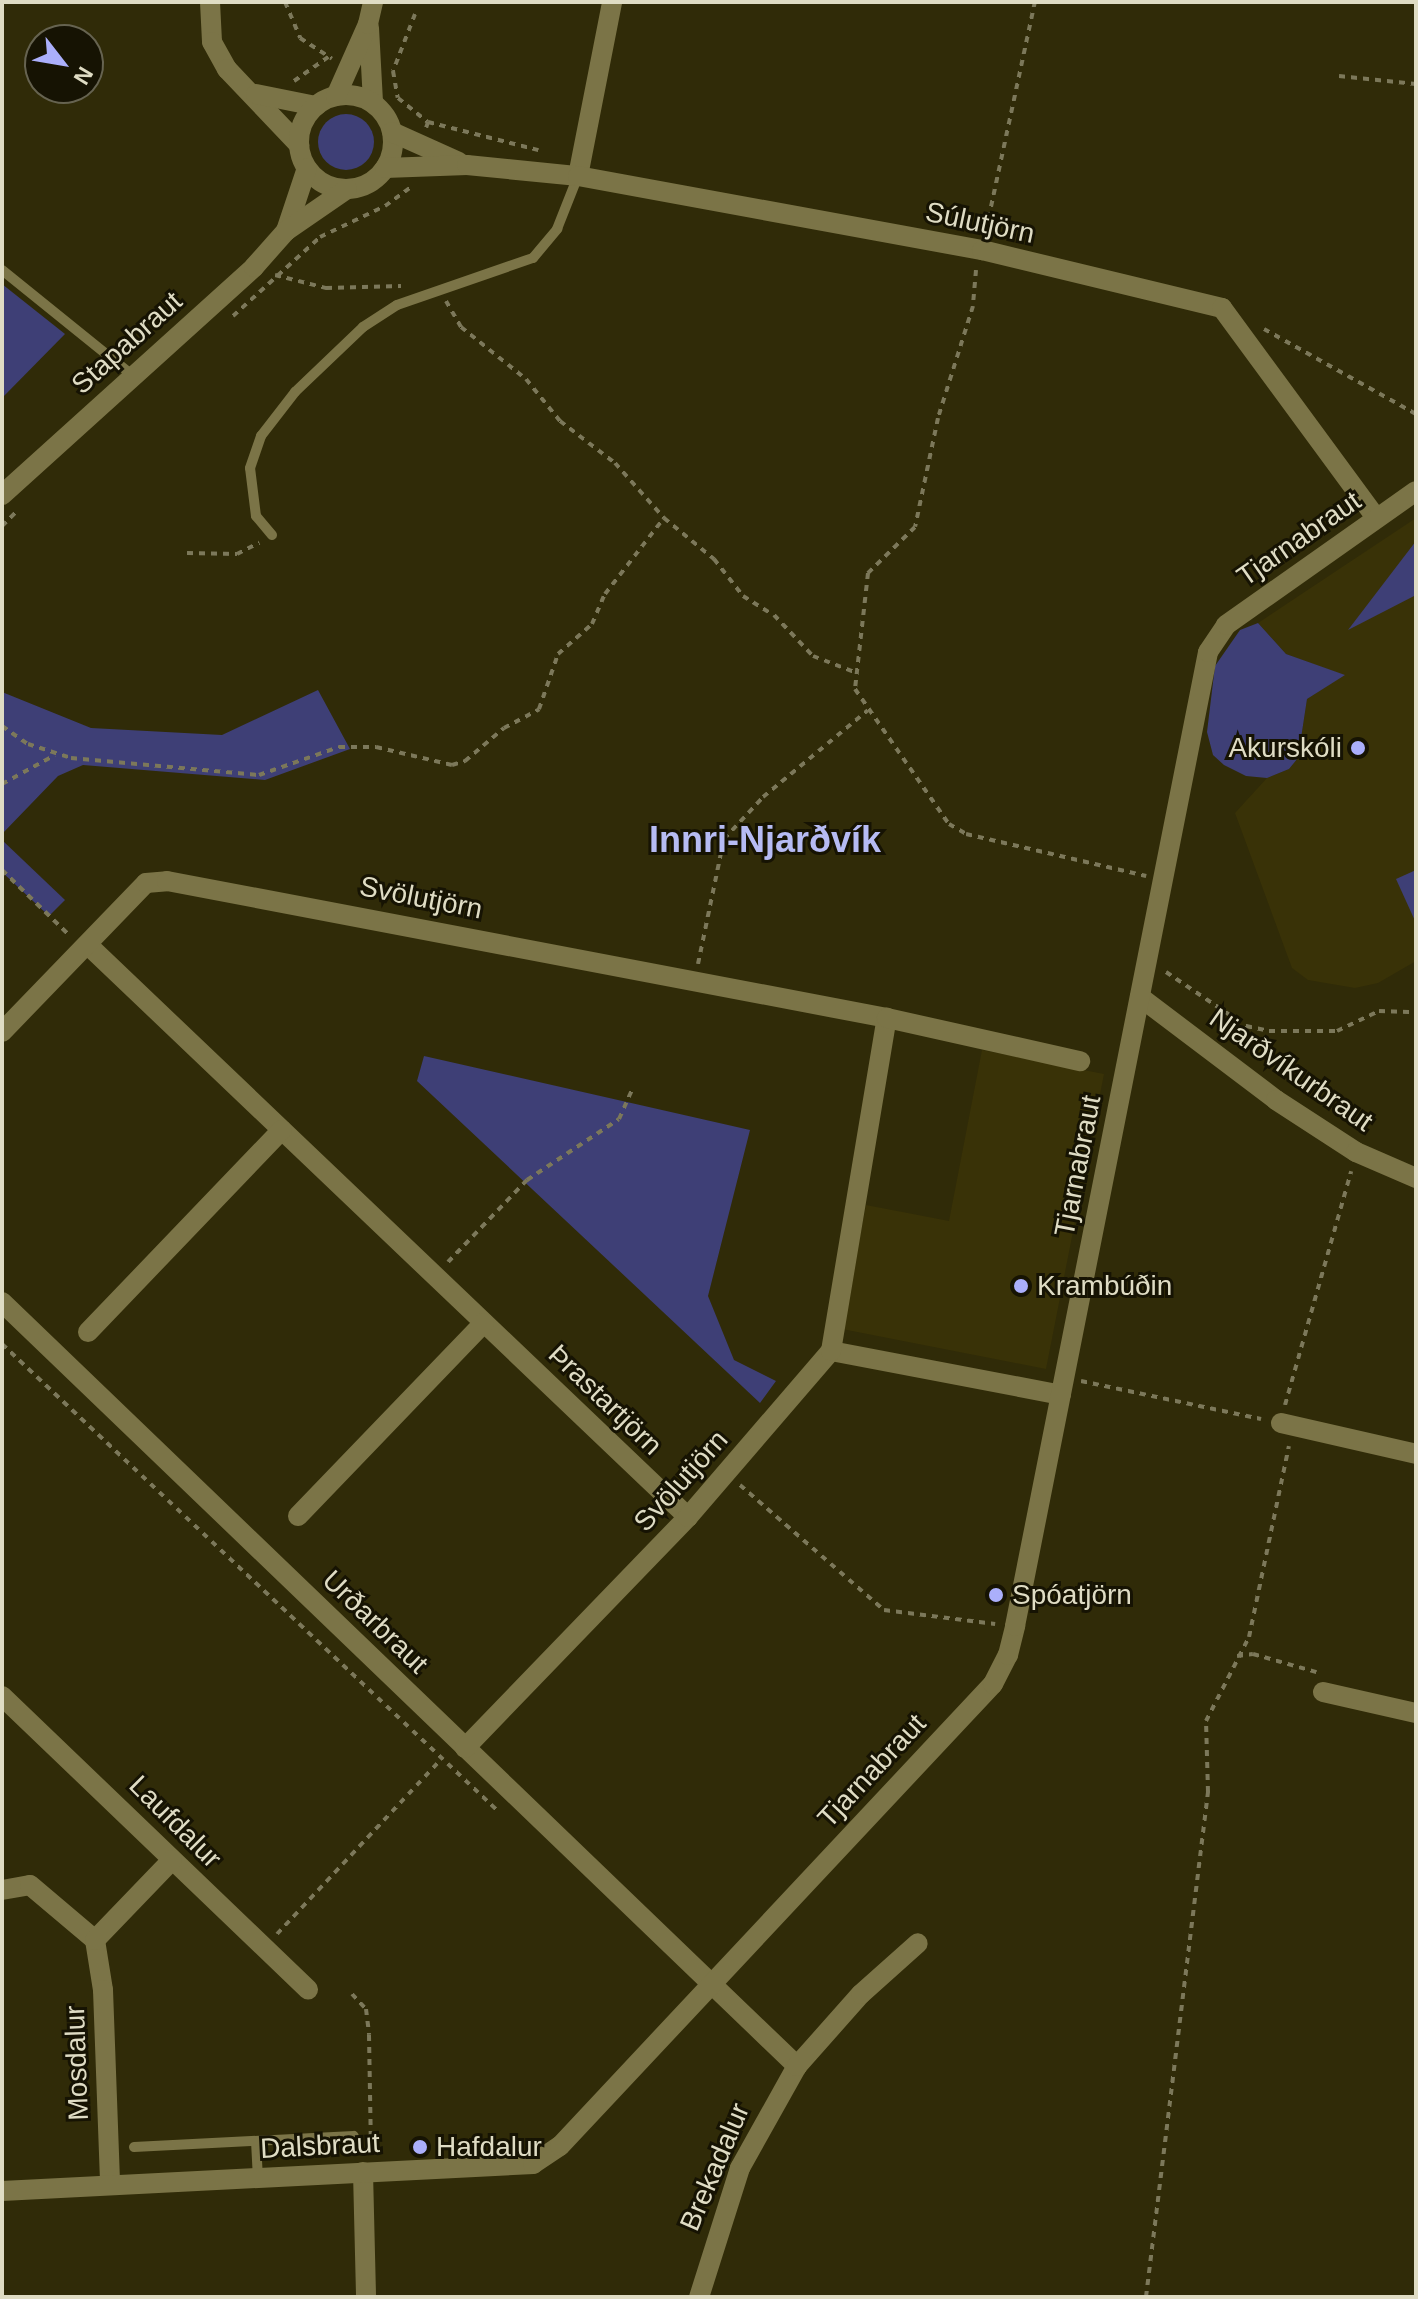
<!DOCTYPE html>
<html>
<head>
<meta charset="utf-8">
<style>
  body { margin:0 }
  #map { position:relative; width:1418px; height:2299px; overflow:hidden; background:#302b08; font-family:Arial,sans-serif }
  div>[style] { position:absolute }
  .built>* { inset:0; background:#393207 }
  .green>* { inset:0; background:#3e3f76 }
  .round { border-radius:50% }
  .path>* { height:4px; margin-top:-2px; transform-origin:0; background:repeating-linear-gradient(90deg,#7c785a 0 6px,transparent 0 12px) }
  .service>* { height:10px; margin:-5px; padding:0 5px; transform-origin:5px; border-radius:5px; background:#7b7447 }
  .minor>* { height:20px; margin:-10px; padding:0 10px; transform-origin:10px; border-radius:10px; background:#7b7447 }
  .tertiary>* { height:20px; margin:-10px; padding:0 10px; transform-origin:10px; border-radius:10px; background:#7b7447 }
  .tertiary>.ring { margin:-10px; padding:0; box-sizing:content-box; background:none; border:20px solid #7b7447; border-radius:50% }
  .dots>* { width:22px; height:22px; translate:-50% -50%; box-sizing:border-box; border:4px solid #161303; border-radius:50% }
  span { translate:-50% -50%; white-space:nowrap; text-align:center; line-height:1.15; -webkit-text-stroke:6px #161303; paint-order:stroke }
  .street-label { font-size:28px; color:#dfdcc4 }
  .poi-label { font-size:28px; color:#dfdcc4 }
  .right { translate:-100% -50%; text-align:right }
  .left { translate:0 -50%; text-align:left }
  .district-label { font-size:36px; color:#b6bbf3; font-weight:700 }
  .frame { position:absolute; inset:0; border:4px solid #dfdcc4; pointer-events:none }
  .north { position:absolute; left:24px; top:24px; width:80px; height:80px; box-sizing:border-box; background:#161303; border:2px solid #666350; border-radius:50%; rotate:121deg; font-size:22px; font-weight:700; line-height:32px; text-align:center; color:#dfdcc4 }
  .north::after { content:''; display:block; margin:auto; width:28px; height:36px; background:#abaffb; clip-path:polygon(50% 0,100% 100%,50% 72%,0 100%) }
</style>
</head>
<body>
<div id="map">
  <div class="built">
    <i style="clip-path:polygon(1416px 518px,1416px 961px,1378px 983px,1355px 988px,1308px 980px,1292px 968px,1235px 813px,1267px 778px,1289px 769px,1298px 758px,1307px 699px,1343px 675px,1286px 654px,1258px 623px)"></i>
    <i style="clip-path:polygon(982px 1050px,1104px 1074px,1046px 1369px,842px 1329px,866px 1205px,949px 1221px)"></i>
  </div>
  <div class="green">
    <i class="round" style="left:318px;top:114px;width:56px;height:56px"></i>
    <i style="clip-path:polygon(2px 284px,65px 334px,2px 398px)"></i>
    <i style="clip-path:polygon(1416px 541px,1416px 595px,1348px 630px)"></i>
    <i style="clip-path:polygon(1258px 623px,1286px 654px,1345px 675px,1307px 699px,1298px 758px,1289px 769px,1267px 778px,1246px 776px,1224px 765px,1213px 755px,1207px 732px,1215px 666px,1240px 630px)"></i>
    <i style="clip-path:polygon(318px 690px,350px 749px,265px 780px,83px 765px,58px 776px,2px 834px,2px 692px,91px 728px,222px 735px)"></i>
    <i style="clip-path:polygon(2px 840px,65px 900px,49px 916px,2px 872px)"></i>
    <i style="clip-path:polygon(1416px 870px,1416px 923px,1396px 879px)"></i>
    <i style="clip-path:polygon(424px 1056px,750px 1130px,708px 1296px,734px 1360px,776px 1381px,760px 1403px,417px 1081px)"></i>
  </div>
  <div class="path">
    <i style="left:285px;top:2px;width:39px;rotate:67deg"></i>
    <i style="left:300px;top:38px;width:38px;rotate:33deg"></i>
    <i style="left:415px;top:14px;width:61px;rotate:111.1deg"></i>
    <i style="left:393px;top:71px;width:27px;rotate:80deg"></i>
    <i style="left:398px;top:98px;width:38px;rotate:39deg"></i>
    <i style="left:428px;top:122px;width:6px;rotate:108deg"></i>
    <i style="left:1339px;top:76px;width:77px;rotate:5.9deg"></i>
    <i style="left:294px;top:81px;width:42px;rotate:-35.2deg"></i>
    <i style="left:428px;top:122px;width:114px;rotate:14.3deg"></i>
    <i style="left:986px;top:230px;width:233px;rotate:-77.9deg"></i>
    <i style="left:976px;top:270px;width:36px;rotate:95deg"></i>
    <i style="left:973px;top:306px;width:117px;rotate:107.4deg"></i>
    <i style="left:938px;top:418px;width:111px;rotate:101.9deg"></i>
    <i style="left:915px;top:527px;width:66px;rotate:135.6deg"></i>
    <i style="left:868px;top:573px;width:117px;rotate:96.4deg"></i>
    <i style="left:855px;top:689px;width:165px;rotate:55.2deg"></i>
    <i style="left:949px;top:824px;width:20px;rotate:30deg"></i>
    <i style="left:966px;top:834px;width:185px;rotate:13.1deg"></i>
    <i style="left:275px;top:275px;width:53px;rotate:14.3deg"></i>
    <i style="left:326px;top:288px;width:75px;rotate:-1.5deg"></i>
    <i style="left:446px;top:301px;width:30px;rotate:60deg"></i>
    <i style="left:461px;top:327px;width:83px;rotate:38.7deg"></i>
    <i style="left:526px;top:379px;width:54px;rotate:51deg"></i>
    <i style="left:560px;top:421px;width:69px;rotate:37.4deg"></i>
    <i style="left:615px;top:463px;width:74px;rotate:48.3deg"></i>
    <i style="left:664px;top:518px;width:65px;rotate:39.4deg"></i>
    <i style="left:714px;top:559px;width:47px;rotate:51.9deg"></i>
    <i style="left:743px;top:596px;width:36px;rotate:32deg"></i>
    <i style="left:774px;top:615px;width:57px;rotate:46.4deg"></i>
    <i style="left:813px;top:656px;width:44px;rotate:21.3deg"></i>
    <i style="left:233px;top:316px;width:118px;rotate:-42.2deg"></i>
    <i style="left:320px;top:237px;width:72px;rotate:-25.5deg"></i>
    <i style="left:385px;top:206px;width:32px;rotate:-36deg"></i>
    <i style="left:1264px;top:329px;width:174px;rotate:29.2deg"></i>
    <i style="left:2px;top:526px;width:20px;rotate:-45deg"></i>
    <i style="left:187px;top:553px;width:50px;rotate:1.1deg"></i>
    <i style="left:237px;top:554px;width:25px;rotate:-27deg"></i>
    <i style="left:2px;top:726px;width:32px;rotate:35deg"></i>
    <i style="left:28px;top:744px;width:45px;rotate:18deg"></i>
    <i style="left:71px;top:758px;width:189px;rotate:5.2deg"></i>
    <i style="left:259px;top:775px;width:85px;rotate:-19.3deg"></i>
    <i style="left:339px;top:747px;width:37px"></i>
    <i style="left:376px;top:747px;width:78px;rotate:13.3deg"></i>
    <i style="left:452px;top:765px;width:14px;rotate:-17deg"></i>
    <i style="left:465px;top:761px;width:51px;rotate:-40.2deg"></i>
    <i style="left:504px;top:728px;width:40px;rotate:-28deg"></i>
    <i style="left:539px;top:709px;width:58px;rotate:-70.9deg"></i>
    <i style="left:558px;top:654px;width:45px;rotate:-41.4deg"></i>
    <i style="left:592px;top:624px;width:33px;rotate:-67deg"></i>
    <i style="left:605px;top:594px;width:96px;rotate:-52.2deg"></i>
    <i style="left:2px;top:784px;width:60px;rotate:-28.7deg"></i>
    <i style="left:2px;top:870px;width:93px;rotate:44.1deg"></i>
    <i style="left:698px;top:964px;width:128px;rotate:-78.3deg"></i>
    <i style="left:724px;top:839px;width:57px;rotate:-47.1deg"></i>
    <i style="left:763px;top:797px;width:136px;rotate:-39.6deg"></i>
    <i style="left:1166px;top:972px;width:97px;rotate:34deg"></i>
    <i style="left:1246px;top:1026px;width:24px;rotate:12deg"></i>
    <i style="left:1269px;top:1031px;width:68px"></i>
    <i style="left:1337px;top:1031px;width:47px;rotate:-25.5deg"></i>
    <i style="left:1379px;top:1011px;width:37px;rotate:2deg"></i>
    <i style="left:448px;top:1262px;width:114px;rotate:-46.1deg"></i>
    <i style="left:527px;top:1180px;width:110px;rotate:-33.5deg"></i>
    <i style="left:619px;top:1119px;width:32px;rotate:-66deg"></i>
    <i style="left:2px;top:1344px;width:681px;rotate:43.28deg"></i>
    <i style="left:1081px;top:1381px;width:184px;rotate:11.9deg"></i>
    <i style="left:1285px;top:1405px;width:243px;rotate:-74.2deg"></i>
    <i style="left:740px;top:1485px;width:191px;rotate:41deg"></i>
    <i style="left:884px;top:1610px;width:112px;rotate:7.2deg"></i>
    <i style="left:1237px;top:1656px;width:16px;rotate:-7deg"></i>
    <i style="left:1253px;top:1654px;width:66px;rotate:15.9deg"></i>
    <i style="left:277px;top:1934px;width:241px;rotate:-46.8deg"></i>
    <i style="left:352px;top:1994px;width:21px;rotate:47deg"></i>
    <i style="left:366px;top:2009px;width:26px;rotate:83deg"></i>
    <i style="left:369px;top:2035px;width:119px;rotate:89deg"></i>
    <i style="left:1146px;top:2297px;width:509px;rotate:-83deg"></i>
    <i style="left:1208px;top:1792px;width:71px;rotate:-91.6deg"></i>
    <i style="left:1206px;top:1721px;width:94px;rotate:-62.9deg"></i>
    <i style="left:1249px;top:1637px;width:195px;rotate:-78.2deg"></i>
  </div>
  <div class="service">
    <i style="left:2px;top:270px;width:167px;rotate:38.9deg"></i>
    <i style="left:272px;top:535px;width:25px;rotate:-130deg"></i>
    <i style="left:256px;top:516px;width:48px;rotate:-97.1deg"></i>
    <i style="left:250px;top:468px;width:34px;rotate:-71deg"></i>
    <i style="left:261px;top:436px;width:56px;rotate:-52.3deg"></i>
    <i style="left:295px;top:392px;width:94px;rotate:-43.7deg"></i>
    <i style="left:363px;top:327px;width:40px;rotate:-32.9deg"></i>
    <i style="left:397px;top:305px;width:144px;rotate:-19.1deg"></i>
    <i style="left:533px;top:258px;width:38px;rotate:-50deg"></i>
    <i style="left:557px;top:229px;width:57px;rotate:-68.4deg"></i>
    <i style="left:256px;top:2141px;width:36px;rotate:87deg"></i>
    <i style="left:134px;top:2147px;width:220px;rotate:-2.9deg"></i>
  </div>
  <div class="minor">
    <i style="left:578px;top:176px;width:177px;rotate:-78.9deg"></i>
    <i style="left:88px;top:945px;width:829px;rotate:43.63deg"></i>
    <i style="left:1140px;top:997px;width:171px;rotate:37.1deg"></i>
    <i style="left:1276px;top:1100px;width:95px;rotate:33deg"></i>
    <i style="left:1356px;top:1152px;width:65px;rotate:23.4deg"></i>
    <i style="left:2px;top:1032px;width:207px;rotate:-46deg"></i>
    <i style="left:146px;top:883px;width:21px;rotate:-5deg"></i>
    <i style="left:167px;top:881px;width:733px;rotate:10.77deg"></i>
    <i style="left:2px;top:1302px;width:1103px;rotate:43.86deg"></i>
    <i style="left:797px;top:2066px;width:117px;rotate:119.2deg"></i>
    <i style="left:740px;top:2168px;width:135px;rotate:107.6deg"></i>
    <i style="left:88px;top:1332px;width:280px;rotate:-46.2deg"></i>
    <i style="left:831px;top:1351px;width:234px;rotate:10.8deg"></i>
    <i style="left:1281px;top:1423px;width:139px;rotate:12.9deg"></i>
    <i style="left:298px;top:1516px;width:268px;rotate:-46.1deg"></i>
    <i style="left:1323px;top:1692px;width:95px;rotate:12.7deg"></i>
    <i style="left:2px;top:1696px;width:424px;rotate:43.8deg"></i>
    <i style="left:465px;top:1748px;width:321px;rotate:-46deg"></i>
    <i style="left:688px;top:1517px;width:219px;rotate:-49.3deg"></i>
    <i style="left:831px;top:1351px;width:338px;rotate:-80.5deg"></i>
    <i style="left:887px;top:1018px;width:198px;rotate:12.6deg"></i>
    <i style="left:2px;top:1890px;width:28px;rotate:-10deg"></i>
    <i style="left:30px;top:1885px;width:85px;rotate:40.2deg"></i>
    <i style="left:95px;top:1940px;width:51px;rotate:80.9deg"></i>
    <i style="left:103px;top:1990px;width:194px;rotate:87.9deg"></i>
    <i style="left:95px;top:1940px;width:111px;rotate:-46.1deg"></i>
    <i style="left:797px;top:2066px;width:96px;rotate:-48.4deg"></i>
    <i style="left:861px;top:1994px;width:76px;rotate:-41.8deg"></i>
    <i style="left:363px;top:2172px;width:125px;rotate:88.6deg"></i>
  </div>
  <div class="tertiary">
    <i style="left:210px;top:2px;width:40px;rotate:87.1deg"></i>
    <i style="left:212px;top:42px;width:31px;rotate:61deg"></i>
    <i style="left:227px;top:69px;width:105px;rotate:46.5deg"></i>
    <i style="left:369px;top:28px;width:75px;rotate:86.9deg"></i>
    <i style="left:256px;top:94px;width:61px;rotate:11.3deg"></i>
    <i class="ring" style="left:299px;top:95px;width:74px;height:74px"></i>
    <i style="left:336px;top:96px;width:79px;rotate:-66deg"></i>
    <i style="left:368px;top:24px;width:23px;rotate:-77deg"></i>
    <i style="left:392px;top:132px;width:73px;rotate:24.1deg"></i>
    <i style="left:385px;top:168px;width:82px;rotate:-2.1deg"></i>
    <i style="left:467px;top:165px;width:112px;rotate:5.7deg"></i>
    <i style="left:578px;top:176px;width:411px;rotate:10.4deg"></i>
    <i style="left:982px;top:250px;width:247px;rotate:13.6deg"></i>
    <i style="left:1222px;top:308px;width:260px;rotate:53.7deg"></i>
    <i style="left:286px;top:231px;width:66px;rotate:-71.6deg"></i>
    <i style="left:2px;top:495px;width:340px;rotate:-42.1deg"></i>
    <i style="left:254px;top:267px;width:48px;rotate:-48.4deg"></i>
    <i style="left:286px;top:231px;width:74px;rotate:-34.5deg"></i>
    <i style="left:2px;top:2191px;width:532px;rotate:-2.91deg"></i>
    <i style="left:533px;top:2164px;width:32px;rotate:-34deg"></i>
    <i style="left:560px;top:2146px;width:633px;rotate:-46.86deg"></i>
    <i style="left:993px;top:1684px;width:33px;rotate:-63deg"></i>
    <i style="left:1008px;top:1655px;width:30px;rotate:-76deg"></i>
    <i style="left:1015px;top:1626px;width:993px;rotate:-78.79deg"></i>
    <i style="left:1208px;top:652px;width:32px;rotate:-56deg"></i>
    <i style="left:1226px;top:625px;width:232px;rotate:-35.2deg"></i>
  </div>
  <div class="dots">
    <i style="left:1358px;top:748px;background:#abaffb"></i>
    <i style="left:1021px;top:1286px;background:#abaffb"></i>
    <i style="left:996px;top:1595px;background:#abaffb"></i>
    <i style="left:420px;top:2147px;background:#abaffb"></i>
  </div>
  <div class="street-label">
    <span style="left:980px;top:223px;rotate:12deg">Súlutjörn</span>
    <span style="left:127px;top:343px;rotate:-42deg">Stapabraut</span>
    <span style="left:1299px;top:539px;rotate:-35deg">Tjarnabraut</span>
    <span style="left:421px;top:898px;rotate:11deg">Svölutjörn</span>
    <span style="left:1291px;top:1070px;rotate:35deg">Njarðvíkurbraut</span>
    <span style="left:1078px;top:1166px;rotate:-79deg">Tjarnabraut</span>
    <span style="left:605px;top:1400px;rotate:44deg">Þrastartjörn</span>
    <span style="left:681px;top:1481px;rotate:-48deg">Svölutjörn</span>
    <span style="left:375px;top:1622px;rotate:44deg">Urðarbraut</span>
    <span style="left:872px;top:1771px;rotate:-47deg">Tjarnabraut</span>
    <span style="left:175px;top:1822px;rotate:45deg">Laufdalur</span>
    <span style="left:77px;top:2063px;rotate:-92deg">Mosdalur</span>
    <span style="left:320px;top:2146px;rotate:-3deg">Dalsbraut</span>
    <span style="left:715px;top:2167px;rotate:-67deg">Brekadalur</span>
  </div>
  <div class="poi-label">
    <span class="right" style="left:1342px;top:748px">Akurskóli</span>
    <span class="left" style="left:1037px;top:1286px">Krambúðin</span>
    <span class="left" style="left:1012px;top:1595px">Spóatjörn</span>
    <span class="left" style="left:436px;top:2147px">Hafdalur</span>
  </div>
  <div class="district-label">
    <span style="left:765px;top:840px">Innri-Njarðvík</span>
  </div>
  <div class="frame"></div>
  <div class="north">N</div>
</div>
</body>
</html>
